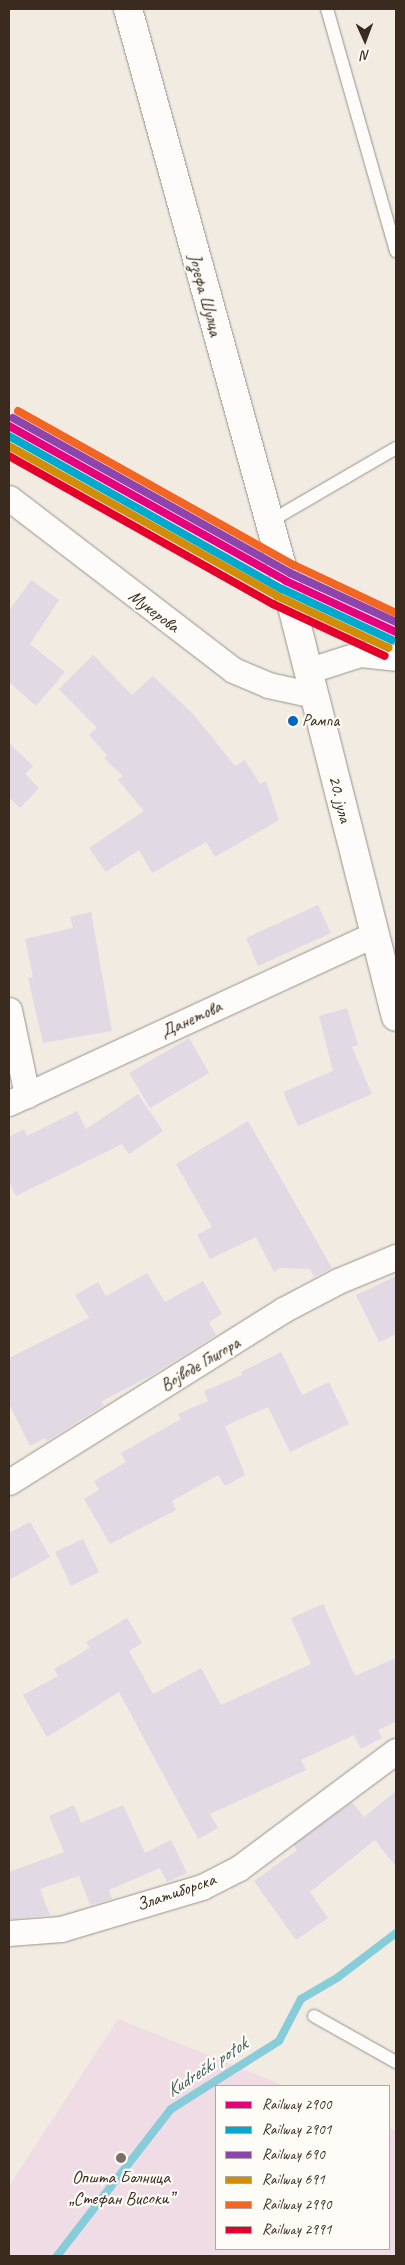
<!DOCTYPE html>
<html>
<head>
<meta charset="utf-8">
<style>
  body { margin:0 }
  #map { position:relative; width:405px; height:2265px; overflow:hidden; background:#f2ebe2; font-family:Caveat,sans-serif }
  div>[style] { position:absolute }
  .built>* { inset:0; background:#f0dce5 }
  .stream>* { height:8px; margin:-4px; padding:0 4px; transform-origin:4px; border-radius:4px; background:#86ccd9 }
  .building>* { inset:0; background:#e1d9e3 }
  .roads { filter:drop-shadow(0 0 1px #98918b) drop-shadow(0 0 1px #98918b) }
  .service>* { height:12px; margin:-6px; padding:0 6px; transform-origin:6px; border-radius:6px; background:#fdfcfb }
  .minor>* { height:25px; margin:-12.5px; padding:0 12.5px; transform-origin:12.5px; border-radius:12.5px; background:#fdfcfb }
  .secondary>* { height:28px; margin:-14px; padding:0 14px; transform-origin:14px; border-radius:14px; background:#fdfcfb }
  .rail-1>* { height:8px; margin:-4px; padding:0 4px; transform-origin:4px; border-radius:4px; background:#e5007d }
  .rail-2>* { height:8px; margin:-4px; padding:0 4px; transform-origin:4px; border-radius:4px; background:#00a9ce }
  .rail-3>* { height:8px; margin:-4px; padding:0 4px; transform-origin:4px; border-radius:4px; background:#8e44ad }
  .rail-4>* { height:8px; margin:-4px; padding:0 4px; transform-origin:4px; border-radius:4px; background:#d18d06 }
  .rail-5>* { height:8px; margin:-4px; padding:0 4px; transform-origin:4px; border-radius:4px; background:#f26522 }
  .rail-6>* { height:8px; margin:-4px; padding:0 4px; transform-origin:4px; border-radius:4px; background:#e4002b }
  .dots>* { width:14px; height:14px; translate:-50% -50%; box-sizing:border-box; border:2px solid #fdfcf7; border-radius:50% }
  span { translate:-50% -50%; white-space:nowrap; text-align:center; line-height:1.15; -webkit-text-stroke:4.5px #fdfcf7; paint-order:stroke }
  .bus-label { font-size:17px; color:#3b2a1e }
  .left { translate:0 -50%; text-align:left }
  .street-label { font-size:18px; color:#3b2a1e }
  .poi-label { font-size:18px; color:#3b2a1e }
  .water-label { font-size:19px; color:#455e5e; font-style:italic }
  .frame { position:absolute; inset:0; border:10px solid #3b2a1e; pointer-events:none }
  .legend { position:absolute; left:215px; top:2085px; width:175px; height:165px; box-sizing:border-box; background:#fdfcf7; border:1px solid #afa8a0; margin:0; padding:6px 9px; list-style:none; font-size:15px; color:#3b2a1e }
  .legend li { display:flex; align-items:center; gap:10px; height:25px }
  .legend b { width:25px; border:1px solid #afa8a0 }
  .north { position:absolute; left:340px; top:15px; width:50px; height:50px; -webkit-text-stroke:4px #fdfcf7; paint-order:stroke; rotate:178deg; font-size:14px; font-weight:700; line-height:20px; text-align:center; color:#3b2a1e }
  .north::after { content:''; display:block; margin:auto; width:18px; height:22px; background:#3b2a1e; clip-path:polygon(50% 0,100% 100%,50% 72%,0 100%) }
</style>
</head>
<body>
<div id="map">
  <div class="built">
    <i style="clip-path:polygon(118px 2019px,285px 2086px,216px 2086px,216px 2249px,389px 2249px,389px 2128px,396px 2131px,396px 2256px,9px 2256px,9px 2186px)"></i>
  </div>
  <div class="stream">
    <i style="left:57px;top:2256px;width:186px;rotate:-52.2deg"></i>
    <i style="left:171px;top:2109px;width:128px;rotate:-32.2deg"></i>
    <i style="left:279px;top:2041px;width:47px;rotate:-62.4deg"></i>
    <i style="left:301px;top:1999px;width:42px;rotate:-30.3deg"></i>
    <i style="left:337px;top:1978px;width:74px;rotate:-37.3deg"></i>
  </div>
  <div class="building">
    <i style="clip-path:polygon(31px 580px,59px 600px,30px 644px,65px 672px,36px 706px,9px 682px,9px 611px)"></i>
    <i style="clip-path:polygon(93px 655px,132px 695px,153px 676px,194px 715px,235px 766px,245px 760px,260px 784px,266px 781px,279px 820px,215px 857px,206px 842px,152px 873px,139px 850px,106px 872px,89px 848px,144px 811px,118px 780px,123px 776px,104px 758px,107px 755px,89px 735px,97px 728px,59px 689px)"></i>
    <i style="clip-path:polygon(9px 743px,33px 766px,25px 774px,39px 788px,20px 808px,9px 797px)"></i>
    <i style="clip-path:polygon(318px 905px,331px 933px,258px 966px,246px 938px)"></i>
    <i style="clip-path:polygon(91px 912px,112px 1031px,43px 1043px,28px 978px,33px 977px,25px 939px,73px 928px,70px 917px)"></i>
    <i style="clip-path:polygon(347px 1008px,358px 1045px,352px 1047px,372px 1094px,298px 1126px,283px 1092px,333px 1071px,319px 1016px)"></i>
    <i style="clip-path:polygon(189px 1038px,209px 1073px,150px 1108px,129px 1073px)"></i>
    <i style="clip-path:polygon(138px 1094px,163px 1131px,129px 1154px,122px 1144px,16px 1196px,9px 1181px,9px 1137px,24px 1129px,27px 1136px,77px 1111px,86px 1129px)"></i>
    <i style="clip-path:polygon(248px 1121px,332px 1268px,314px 1277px,310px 1269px,280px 1268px,274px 1272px,256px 1237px,210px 1259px,197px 1235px,212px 1227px,176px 1164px)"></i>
    <i style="clip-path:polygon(147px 1273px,165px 1302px,203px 1281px,222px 1314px,209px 1322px,216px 1335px,152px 1375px,102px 1401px,104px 1405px,47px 1441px,45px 1438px,30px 1446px,9px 1404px,9px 1358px,89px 1318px,75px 1295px,98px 1282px,106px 1296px)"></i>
    <i style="clip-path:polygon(396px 1276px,396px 1334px,379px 1342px,356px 1295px)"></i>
    <i style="clip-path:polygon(281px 1352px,302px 1395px,329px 1382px,349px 1424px,290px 1452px,268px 1407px,225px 1426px,245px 1475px,225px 1486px,218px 1475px,172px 1501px,176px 1510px,110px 1544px,84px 1499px,99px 1490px,94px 1481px,126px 1462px,121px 1453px,181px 1419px,178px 1414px,208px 1401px,204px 1391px,242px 1375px,241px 1372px)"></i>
    <i style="clip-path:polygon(30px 1522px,50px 1557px,9px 1580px,9px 1533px)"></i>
    <i style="clip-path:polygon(83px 1539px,99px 1572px,71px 1586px,55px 1552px)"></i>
    <i style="clip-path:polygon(323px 1604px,355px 1676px,396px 1658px,396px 1722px,378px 1730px,382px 1738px,361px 1749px,354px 1735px,301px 1760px,306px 1770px,210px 1814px,218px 1828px,198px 1839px,119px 1692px,47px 1737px,23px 1695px,58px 1676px,54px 1669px,90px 1648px,86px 1642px,127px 1618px,142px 1643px,129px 1651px,153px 1694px,201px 1668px,221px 1705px,311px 1664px,291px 1618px)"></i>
    <i style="clip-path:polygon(396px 1791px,396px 1867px,375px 1840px,310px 1892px,328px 1918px,296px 1940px,254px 1881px,297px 1850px,293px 1845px,352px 1802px,364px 1817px)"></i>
    <i style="clip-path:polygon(74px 1805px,81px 1823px,123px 1805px,145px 1853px,171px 1840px,187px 1873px,167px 1882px,160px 1868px,109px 1890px,112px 1899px,90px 1905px,79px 1876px,40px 1889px,50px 1915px,9px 1919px,9px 1872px,64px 1852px,49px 1816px)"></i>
  </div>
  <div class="roads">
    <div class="service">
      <i style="left:327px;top:9px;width:252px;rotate:74.1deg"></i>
      <i style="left:269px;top:522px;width:147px;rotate:-30.2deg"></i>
      <i style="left:314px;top:2016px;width:94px;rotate:29.3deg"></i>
    </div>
    <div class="minor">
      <i style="left:9px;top:498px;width:282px;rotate:37.5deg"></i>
      <i style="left:233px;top:670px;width:38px;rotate:23deg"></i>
      <i style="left:268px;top:685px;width:47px;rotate:12.3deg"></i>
      <i style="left:307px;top:671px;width:56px;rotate:-17.8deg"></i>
      <i style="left:360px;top:654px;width:36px;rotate:6deg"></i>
      <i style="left:9px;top:1010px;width:87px;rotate:78deg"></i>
      <i style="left:9px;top:1103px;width:401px;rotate:-24.8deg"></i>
      <i style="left:9px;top:1482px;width:324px;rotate:-32.1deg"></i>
      <i style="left:283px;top:1310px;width:62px;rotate:-27.8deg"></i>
      <i style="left:338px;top:1281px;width:63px;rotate:-22.5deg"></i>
      <i style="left:9px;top:1933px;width:52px;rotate:-4.4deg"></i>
      <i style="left:61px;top:1929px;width:147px;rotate:-16.6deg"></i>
      <i style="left:202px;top:1887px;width:42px;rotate:-27.2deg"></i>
      <i style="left:239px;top:1868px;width:196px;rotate:-36.7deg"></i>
    </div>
    <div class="secondary">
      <i style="left:128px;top:9px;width:575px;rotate:74.56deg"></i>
      <i style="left:281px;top:563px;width:468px;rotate:75.8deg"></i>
    </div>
  </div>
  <div class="rail-1">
    <i style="left:9px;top:426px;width:317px;rotate:29.2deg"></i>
    <i style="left:286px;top:581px;width:121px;rotate:24.9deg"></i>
  </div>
  <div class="rail-2">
    <i style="left:9px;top:436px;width:313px;rotate:29.3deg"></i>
    <i style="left:282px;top:589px;width:121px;rotate:24.9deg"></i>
  </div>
  <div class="rail-3">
    <i style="left:13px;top:418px;width:317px;rotate:29.2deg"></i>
    <i style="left:290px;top:573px;width:117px;rotate:24.8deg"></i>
  </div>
  <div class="rail-4">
    <i style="left:9px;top:446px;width:307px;rotate:29.2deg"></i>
    <i style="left:277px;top:596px;width:123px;rotate:24.9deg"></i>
  </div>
  <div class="rail-5">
    <i style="left:18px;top:411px;width:316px;rotate:29.2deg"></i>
    <i style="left:294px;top:565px;width:113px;rotate:25.2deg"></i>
  </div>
  <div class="rail-6">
    <i style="left:9px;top:456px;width:303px;rotate:29.3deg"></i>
    <i style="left:273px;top:604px;width:123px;rotate:24.9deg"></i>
  </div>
  <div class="dots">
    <i style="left:293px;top:721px;background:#0065bd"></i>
    <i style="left:121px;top:2158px;background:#7b6e63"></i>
  </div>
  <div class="bus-label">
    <span class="left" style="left:302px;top:721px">Рампа</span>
  </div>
  <div class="street-label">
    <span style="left:205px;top:295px;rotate:75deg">Јозефа Шулца</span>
    <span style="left:154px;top:611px;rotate:37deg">Мукерова</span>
    <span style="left:340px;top:799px;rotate:76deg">20. јула</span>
    <span style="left:191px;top:1019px;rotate:-25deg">Данетова</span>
    <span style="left:200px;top:1364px;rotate:-31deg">Војводе Глигора</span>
    <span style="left:176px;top:1892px;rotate:-19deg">Златиборска</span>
  </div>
  <div class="poi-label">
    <span style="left:121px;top:2188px">Општа Болница<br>„Стефан Високи”</span>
  </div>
  <div class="water-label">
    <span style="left:207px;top:2068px;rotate:-33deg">Kudrečki potok</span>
  </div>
  <div class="frame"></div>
  <ul class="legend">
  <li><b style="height:6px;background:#e5007d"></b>Railway 2900</li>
  <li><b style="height:6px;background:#00a9ce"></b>Railway 2901</li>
  <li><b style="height:6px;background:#8e44ad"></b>Railway 690</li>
  <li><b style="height:6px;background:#d18d06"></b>Railway 691</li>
  <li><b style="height:6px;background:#f26522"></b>Railway 2990</li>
  <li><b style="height:6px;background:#e4002b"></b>Railway 2991</li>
  </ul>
  <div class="north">N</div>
</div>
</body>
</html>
